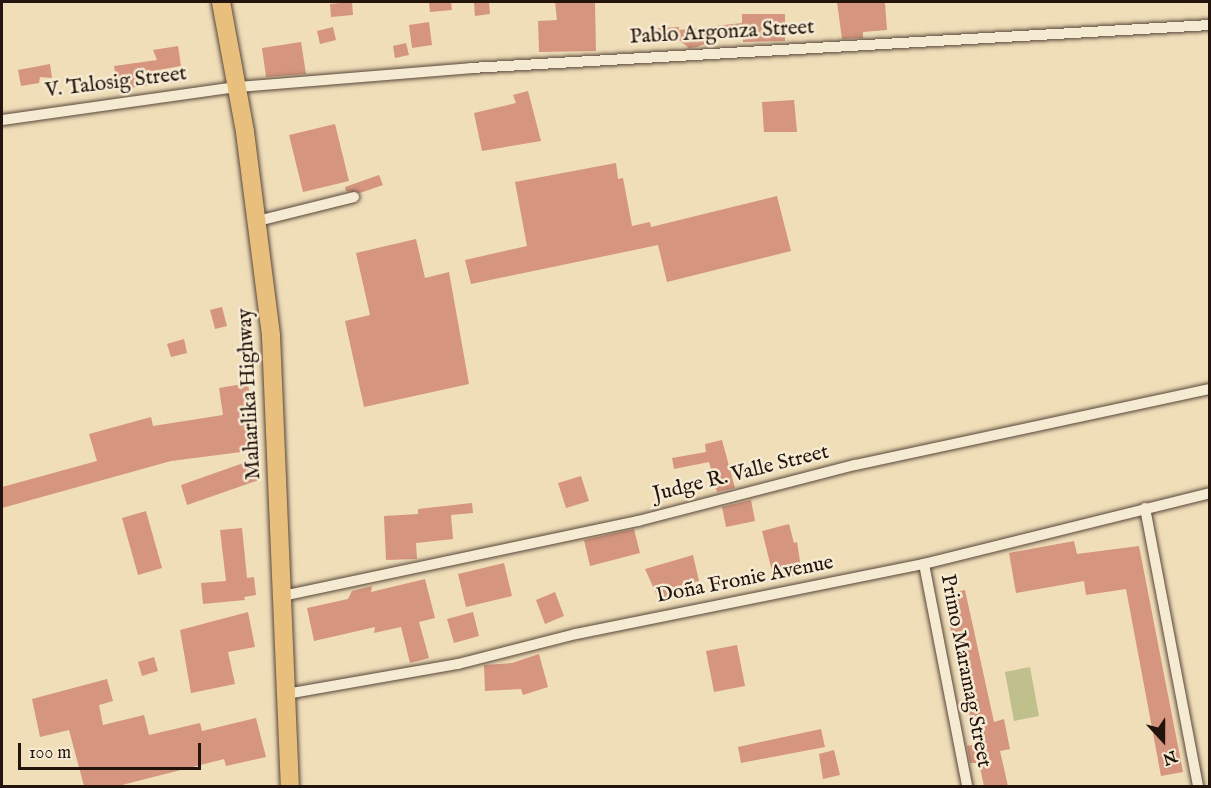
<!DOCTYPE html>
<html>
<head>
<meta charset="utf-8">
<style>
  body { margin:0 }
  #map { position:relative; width:1211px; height:788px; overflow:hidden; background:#f0deb9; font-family:"IM FELL English",serif }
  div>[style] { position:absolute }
  .green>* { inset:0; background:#bfc08b }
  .building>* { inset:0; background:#d5957e }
  .roads { filter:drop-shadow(0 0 2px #574639) drop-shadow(0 0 2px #574639) }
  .street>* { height:10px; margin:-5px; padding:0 5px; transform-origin:5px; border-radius:5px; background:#f5ead2 }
  .highway>* { height:18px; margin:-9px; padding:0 9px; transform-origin:9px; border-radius:9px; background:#e8bf7c }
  span { translate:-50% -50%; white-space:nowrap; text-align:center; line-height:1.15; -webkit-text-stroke:5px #f5ead2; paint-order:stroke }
  .street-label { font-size:21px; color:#24140e }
  .frame { position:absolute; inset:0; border:3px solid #24140e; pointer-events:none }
  .north { position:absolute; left:1133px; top:710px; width:60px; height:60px; -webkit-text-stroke:4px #f5ead2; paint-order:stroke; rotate:159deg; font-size:16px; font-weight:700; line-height:24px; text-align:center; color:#24140e }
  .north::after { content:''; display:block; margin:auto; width:21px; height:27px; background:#24140e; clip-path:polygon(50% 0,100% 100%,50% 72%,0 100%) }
  .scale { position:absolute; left:18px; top:743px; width:183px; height:27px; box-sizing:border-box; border:3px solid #24140e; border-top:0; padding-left:8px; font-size:18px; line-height:21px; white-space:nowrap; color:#24140e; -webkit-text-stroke:4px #f5ead2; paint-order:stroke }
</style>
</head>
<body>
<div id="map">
  <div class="green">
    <i style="clip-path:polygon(1030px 667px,1039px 716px,1014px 721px,1005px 672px)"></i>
  </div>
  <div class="building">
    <i style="clip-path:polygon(352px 2px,353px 15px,331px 17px,330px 4px)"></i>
    <i style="clip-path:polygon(429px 2px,451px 2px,452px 10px,430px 12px)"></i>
    <i style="clip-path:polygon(474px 2px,489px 2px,490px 14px,475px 16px)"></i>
    <i style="clip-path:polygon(555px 2px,595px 2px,596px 51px,539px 52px,538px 21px,557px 20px)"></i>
    <i style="clip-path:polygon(837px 2px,885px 3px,887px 30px,863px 32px,863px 38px,842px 39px)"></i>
    <i style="clip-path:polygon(742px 14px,785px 14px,785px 41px,743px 42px,743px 29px,697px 47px,689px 48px,679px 40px,661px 44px,658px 28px,679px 27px,679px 30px,742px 23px)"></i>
    <i style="clip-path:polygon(429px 22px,432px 45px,412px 48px,409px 25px)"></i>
    <i style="clip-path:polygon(333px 27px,336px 40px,320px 44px,317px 31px)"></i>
    <i style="clip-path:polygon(301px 42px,306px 74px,266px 77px,262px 48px)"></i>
    <i style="clip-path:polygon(406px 43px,409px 55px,395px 58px,393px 46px)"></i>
    <i style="clip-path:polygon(178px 46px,181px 66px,147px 72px,149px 85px,118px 90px,114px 66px,157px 60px,153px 50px)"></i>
    <i style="clip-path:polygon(50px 64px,52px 78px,40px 77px,39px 83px,21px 86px,18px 70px)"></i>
    <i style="clip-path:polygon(528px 91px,541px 141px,482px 151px,474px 113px,516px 103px,513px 95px)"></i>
    <i style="clip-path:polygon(794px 100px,797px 132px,764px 132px,762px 102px)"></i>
    <i style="clip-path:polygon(335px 124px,349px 181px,303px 192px,289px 135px)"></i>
    <i style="clip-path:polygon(616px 163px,618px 179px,623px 178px,632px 226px,650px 222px,651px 227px,777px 196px,791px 251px,667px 282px,658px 245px,471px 284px,465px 260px,527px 246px,515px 182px)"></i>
    <i style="clip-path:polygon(379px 175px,383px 185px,360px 193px,346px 191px,345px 187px)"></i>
    <i style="clip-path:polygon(416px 239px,425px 278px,449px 272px,469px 384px,364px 407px,345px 321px,370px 315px,356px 253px)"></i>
    <i style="clip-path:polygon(222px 307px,227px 326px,215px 329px,210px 310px)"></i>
    <i style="clip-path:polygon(184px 339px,187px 353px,171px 357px,167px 344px)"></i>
    <i style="clip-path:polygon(248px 383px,256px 441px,247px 444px,249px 451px,171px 461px,2px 508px,2px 487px,97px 461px,89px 434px,151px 417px,153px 426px,223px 415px,219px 388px)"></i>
    <i style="clip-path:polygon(722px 440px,735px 488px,717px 492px,709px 462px,674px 469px,672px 458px,706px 452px,705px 444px)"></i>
    <i style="clip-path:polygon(252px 460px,259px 480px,187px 505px,181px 485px)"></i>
    <i style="clip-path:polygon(581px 476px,589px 501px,566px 508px,558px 483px)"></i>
    <i style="clip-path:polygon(751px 500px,755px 521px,726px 527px,722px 507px)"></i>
    <i style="clip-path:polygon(472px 503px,473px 513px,451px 515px,453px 539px,416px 543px,417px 559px,386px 560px,384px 516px,418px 514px,418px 509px)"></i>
    <i style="clip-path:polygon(146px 511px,162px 568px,138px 575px,122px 518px)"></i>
    <i style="clip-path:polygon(789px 524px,794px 543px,797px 542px,802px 574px,774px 579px,762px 531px)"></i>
    <i style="clip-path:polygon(242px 528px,247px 578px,254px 577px,256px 595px,244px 597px,245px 600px,203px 604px,201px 583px,226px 581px,220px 530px)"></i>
    <i style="clip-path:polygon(634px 529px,640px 553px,590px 566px,584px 540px)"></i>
    <i style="clip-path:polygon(1074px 541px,1077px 554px,1139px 546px,1183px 772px,1161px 776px,1126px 589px,1086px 595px,1084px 581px,1016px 593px,1009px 553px)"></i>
    <i style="clip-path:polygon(693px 555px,699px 581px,670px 588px,673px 594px,659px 600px,645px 569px)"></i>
    <i style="clip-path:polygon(504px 563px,512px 596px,466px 607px,458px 574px)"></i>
    <i style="clip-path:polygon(425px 579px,435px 618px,419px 622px,429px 658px,410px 663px,401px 627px,374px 633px,375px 627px,314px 641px,307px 608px,348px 599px,352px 591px,372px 586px,371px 592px)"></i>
    <i style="clip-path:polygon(965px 590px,994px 722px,1004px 719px,1010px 749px,1000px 751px,1008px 786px,984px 786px,979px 763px,970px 763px,967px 746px,976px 744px,943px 595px)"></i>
    <i style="clip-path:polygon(555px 592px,564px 616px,545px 624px,536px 600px)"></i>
    <i style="clip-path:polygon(248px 612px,255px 647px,228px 652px,235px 684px,191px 693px,180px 630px)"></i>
    <i style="clip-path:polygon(473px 612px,479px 636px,454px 643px,447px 619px)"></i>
    <i style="clip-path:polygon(737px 645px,745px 686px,714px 692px,706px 651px)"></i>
    <i style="clip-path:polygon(539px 654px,548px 687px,523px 695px,521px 689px,485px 691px,484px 665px,512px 663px)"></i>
    <i style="clip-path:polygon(154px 657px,158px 671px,142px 676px,138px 662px)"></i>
    <i style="clip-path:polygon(107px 679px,113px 701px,99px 705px,103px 725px,144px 715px,149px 735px,200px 723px,202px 731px,256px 718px,266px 757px,226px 766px,224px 759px,118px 786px,84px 786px,69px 730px,40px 737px,32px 699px)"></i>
    <i style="clip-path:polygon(821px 729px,825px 747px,741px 763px,738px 747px)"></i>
    <i style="clip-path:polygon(834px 750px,840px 775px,823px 779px,819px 754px)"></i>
  </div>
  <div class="roads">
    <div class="street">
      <i style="left:2px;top:120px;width:237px;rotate:-8deg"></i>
      <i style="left:237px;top:87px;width:235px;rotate:-4.6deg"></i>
      <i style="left:471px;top:68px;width:740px;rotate:-3.33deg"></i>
      <i style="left:258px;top:221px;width:99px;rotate:-14deg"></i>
      <i style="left:1145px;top:508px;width:283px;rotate:79.2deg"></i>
      <i style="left:924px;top:564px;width:226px;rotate:79deg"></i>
      <i style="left:282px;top:596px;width:364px;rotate:-11.9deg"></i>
      <i style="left:638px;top:521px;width:224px;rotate:-14.5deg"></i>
      <i style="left:855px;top:465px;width:363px;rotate:-12.1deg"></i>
      <i style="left:286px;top:694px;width:175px;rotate:-9.9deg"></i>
      <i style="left:458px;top:664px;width:122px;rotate:-14.3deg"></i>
      <i style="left:576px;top:634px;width:355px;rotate:-11.4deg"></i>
      <i style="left:924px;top:564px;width:295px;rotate:-13.9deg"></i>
    </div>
    <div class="highway">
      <i style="left:221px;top:2px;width:132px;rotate:79.5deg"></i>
      <i style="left:245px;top:132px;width:206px;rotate:82.7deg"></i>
      <i style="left:271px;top:336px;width:450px;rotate:87.6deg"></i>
    </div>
  </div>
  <div class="street-label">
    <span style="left:722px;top:33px;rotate:-3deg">Pablo Argonza Street</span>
    <span style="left:116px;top:83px;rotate:-7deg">V. Talosig Street</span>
    <span style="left:250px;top:394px;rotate:-93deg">Maharlika Highway</span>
    <span style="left:741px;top:474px;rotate:-14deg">Judge R. Valle Street</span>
    <span style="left:745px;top:580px;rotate:-11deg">Doña Fronie Avenue</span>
    <span style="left:965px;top:671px;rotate:79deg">Primo Maramag Street</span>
  </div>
  <div class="frame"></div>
  <div class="north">N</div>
  <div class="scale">100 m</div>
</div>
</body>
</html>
